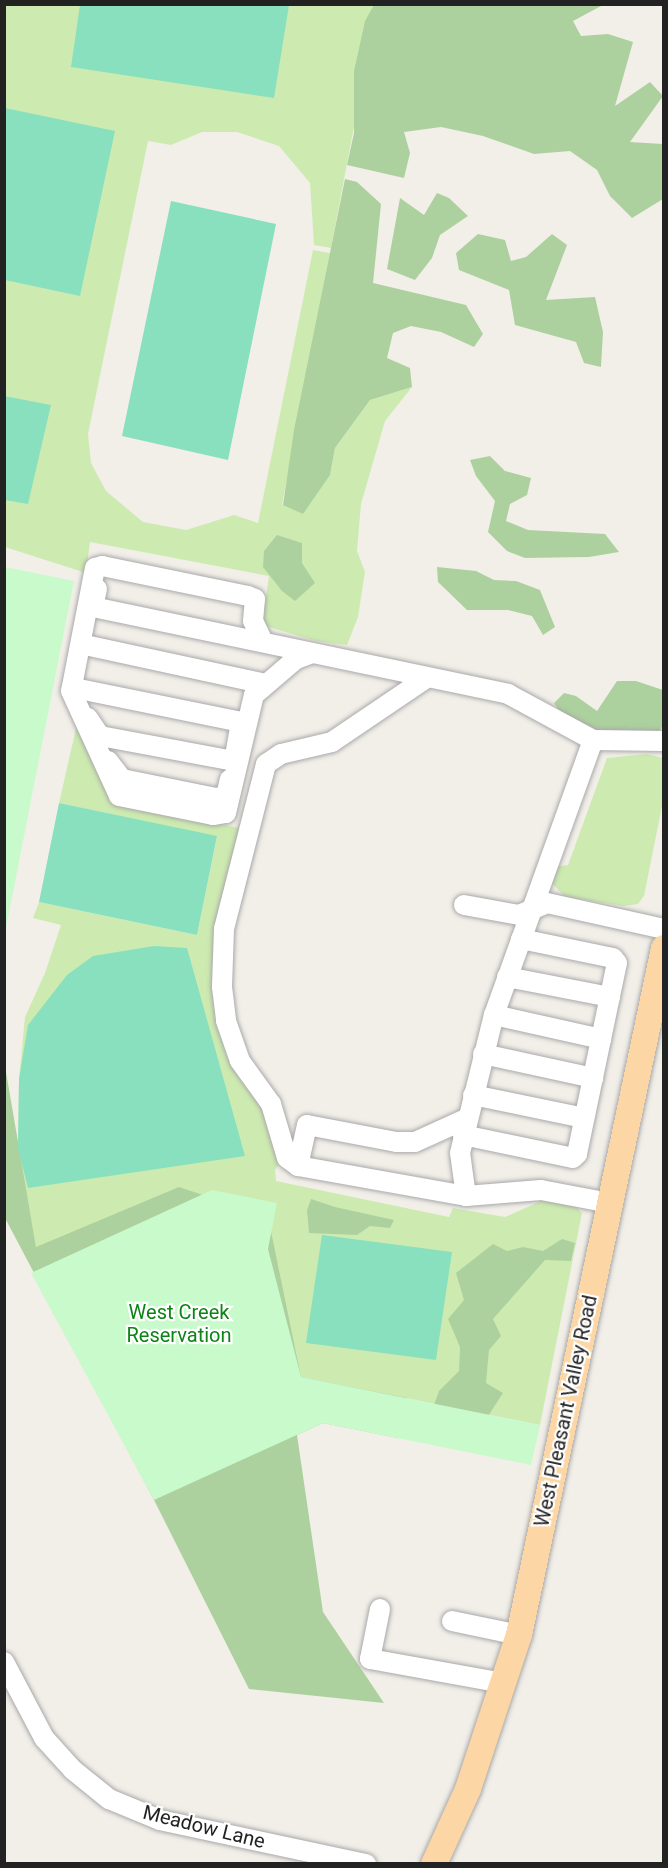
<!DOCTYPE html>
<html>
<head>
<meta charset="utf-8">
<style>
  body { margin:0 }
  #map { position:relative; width:668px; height:1868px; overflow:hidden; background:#f2efe9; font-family:Roboto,sans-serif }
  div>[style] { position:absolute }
  .grass>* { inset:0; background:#cdebb0 }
  .forest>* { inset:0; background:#add19e }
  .park>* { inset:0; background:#c8facc }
  .pitch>* { inset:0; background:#88e0be }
  .roads { filter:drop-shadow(0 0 2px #a9a9a9) drop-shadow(0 0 2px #a9a9a9) }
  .minor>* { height:20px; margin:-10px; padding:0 10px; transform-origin:10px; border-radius:10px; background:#fff }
  .major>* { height:26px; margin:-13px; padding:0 13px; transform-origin:13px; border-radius:13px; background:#fcd6a4 }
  span { translate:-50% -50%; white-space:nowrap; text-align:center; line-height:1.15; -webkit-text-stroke:4.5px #fff; paint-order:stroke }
  .park-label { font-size:20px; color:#0c8416 }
  .street-label { font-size:20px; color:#222 }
  .frame { position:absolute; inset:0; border:6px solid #222; pointer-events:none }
</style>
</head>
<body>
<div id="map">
  <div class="grass">
    <i style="clip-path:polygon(4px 5px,377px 5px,331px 248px,314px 245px,310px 183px,279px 146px,237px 132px,202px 132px,171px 145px,148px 141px,88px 434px,91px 463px,106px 491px,143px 522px,186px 530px,234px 515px,258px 523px,313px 250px,330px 253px,282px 505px,330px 475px,335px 448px,370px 400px,412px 387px,385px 421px,361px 504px,357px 551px,365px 572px,358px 617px,347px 645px,316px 641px,262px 625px,269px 576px,90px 542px,86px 573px,5px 547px)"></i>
    <i style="clip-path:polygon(77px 724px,110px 799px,239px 828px,212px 967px,217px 1012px,269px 1112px,280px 1163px,275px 1170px,276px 1181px,449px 1217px,453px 1208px,505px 1217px,550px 1197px,572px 1202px,582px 1213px,540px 1425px,301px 1377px,100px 1231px,36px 1247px,18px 1148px,19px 1079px,25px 1017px,45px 973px,61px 925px,33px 918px,39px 902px,197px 935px,217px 837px,59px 803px)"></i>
    <i style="clip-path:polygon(647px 754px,663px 758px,663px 801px,644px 896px,638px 904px,624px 906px,565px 897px,552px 883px,555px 867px,568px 865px,607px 758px)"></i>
  </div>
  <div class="forest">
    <i style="clip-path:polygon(374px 5px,603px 5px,573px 21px,581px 36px,608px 34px,633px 42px,615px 106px,650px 82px,663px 96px,630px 142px,663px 144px,663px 199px,632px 218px,610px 196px,597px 170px,570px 151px,534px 154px,483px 136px,441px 127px,404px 132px,410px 153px,404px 178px,347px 165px,354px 133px,354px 71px,365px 21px)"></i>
    <i style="clip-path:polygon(345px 179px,357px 182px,381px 204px,373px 283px,466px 305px,483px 334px,474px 347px,441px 332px,411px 326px,393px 333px,387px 358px,410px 368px,412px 387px,370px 400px,335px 448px,330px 475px,303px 514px,283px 505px,294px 430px)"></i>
    <i style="clip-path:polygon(437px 193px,449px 198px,468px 216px,440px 235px,432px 258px,415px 280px,387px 269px,400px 198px,424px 215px)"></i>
    <i style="clip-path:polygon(478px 234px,505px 240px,511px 261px,526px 257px,552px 234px,567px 245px,546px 300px,595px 297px,603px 332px,601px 367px,584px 363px,576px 342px,515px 325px,509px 290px,459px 270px,456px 253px)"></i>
    <i style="clip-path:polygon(490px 456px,505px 471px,531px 478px,527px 495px,510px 504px,506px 521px,528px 530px,605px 534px,619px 552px,589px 557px,525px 558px,507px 551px,488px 532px,495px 501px,476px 476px,470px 460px)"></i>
    <i style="clip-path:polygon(277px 535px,302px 543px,302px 563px,315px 583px,295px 601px,282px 591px,263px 567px,264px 551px)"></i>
    <i style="clip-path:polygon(437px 567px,476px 571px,494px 580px,516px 581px,540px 590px,555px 627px,543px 635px,532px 616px,508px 610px,467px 610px,438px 582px)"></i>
    <i style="clip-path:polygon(617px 681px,636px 681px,663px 690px,663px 725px,657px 735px,593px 732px,566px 721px,554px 703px,564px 693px,576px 696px,597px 711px)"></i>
    <i style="clip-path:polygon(4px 1060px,36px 1247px,179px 1187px,209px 1197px,266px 1207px,301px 1377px,407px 1398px,398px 1438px,323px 1423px,297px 1435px,323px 1612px,384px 1703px,249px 1689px,154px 1500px,5px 1218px)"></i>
    <i style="clip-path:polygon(311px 1199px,335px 1207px,394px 1220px,390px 1228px,370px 1226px,357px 1235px,309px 1233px,307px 1210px)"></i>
    <i style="clip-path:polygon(562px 1239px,575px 1243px,571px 1261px,545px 1260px,493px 1319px,501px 1336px,489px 1350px,486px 1383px,503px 1393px,477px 1433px,431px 1413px,439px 1391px,459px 1371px,460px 1347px,448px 1319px,464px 1300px,456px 1273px,493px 1244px,507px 1251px,523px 1247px,543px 1251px)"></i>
  </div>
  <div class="park">
    <i style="clip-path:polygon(5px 567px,74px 581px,5px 933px,4px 567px)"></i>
    <i style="clip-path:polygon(212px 1190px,277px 1203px,268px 1249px,301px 1377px,540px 1425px,531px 1465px,323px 1423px,154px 1500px,31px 1273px)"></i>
  </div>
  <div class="pitch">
    <i style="clip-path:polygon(80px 5px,289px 5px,274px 98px,71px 67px)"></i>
    <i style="clip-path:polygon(5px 108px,115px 131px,80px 296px,5px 280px)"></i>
    <i style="clip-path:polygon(171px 201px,276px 224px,228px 460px,122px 436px)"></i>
    <i style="clip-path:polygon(4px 396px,51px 405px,28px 504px,5px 500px)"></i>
    <i style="clip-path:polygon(59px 803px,217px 836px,197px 935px,39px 902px)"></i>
    <i style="clip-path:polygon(154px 946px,187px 948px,245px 1156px,28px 1188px,18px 1148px,19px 1079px,28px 1025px,67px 975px,93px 956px)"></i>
    <i style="clip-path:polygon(322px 1235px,452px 1252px,436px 1360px,306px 1343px)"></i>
  </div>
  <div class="roads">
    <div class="minor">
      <i style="left:97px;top:589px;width:18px;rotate:103deg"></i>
      <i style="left:93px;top:607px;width:424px;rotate:11.8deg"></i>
      <i style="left:508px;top:694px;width:97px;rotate:28.4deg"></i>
      <i style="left:593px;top:740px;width:71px;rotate:0.8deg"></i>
      <i style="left:263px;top:642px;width:23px;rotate:-115deg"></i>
      <i style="left:253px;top:621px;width:22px;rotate:-85deg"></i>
      <i style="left:255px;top:599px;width:8px;rotate:-157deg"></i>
      <i style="left:248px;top:596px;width:149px;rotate:-168.4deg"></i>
      <i style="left:102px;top:566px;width:7px;rotate:164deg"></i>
      <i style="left:95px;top:568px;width:125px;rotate:101deg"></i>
      <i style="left:71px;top:691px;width:115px;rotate:65.4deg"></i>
      <i style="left:119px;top:796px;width:96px;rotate:11.4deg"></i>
      <i style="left:213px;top:815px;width:13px;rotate:-9deg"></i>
      <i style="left:226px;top:813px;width:121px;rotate:-76.7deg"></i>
      <i style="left:254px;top:695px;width:55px;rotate:-40.6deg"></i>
      <i style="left:296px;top:659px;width:15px;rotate:-20deg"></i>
      <i style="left:85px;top:645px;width:184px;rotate:12.2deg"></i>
      <i style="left:425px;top:679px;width:112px;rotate:145.9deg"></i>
      <i style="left:332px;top:742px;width:52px;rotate:166.8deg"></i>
      <i style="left:281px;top:754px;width:18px;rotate:146deg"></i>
      <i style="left:266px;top:764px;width:170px;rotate:104.3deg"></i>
      <i style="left:224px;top:929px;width:58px;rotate:92deg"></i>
      <i style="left:222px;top:987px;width:34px;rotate:83deg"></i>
      <i style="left:226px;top:1021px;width:42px;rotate:70.7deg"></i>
      <i style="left:240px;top:1061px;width:53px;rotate:54.2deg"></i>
      <i style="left:271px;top:1104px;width:56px;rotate:73.5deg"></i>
      <i style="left:287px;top:1158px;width:14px;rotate:36deg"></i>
      <i style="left:298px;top:1166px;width:171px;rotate:10.1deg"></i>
      <i style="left:466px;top:1196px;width:75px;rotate:-4.6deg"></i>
      <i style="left:541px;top:1190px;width:70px;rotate:10.7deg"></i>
      <i style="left:79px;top:689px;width:165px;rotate:11.5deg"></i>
      <i style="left:241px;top:722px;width:40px;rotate:100deg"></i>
      <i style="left:234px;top:761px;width:136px;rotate:-169.4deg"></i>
      <i style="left:100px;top:736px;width:22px;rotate:-124deg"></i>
      <i style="left:108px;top:761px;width:23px;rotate:52deg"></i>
      <i style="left:122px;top:779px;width:96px;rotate:11.4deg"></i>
      <i style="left:216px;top:798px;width:10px;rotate:-11deg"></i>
      <i style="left:226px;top:796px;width:17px;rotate:-77deg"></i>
      <i style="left:464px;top:905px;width:56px;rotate:10.3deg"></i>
      <i style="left:519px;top:915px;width:30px;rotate:-23deg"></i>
      <i style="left:547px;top:903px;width:120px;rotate:12.5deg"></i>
      <i style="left:507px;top:977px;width:105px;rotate:11deg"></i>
      <i style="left:494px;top:1015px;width:110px;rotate:12.6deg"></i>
      <i style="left:483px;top:1054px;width:113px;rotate:12.3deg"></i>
      <i style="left:473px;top:1095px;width:113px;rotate:11.7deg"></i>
      <i style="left:463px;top:1135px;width:112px;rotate:11.8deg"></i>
      <i style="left:573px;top:1158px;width:6px;rotate:-45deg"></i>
      <i style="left:577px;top:1154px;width:195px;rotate:-78.2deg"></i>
      <i style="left:617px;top:963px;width:6px;rotate:-129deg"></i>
      <i style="left:613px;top:958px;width:94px;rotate:-168.3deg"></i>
      <i style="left:298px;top:1166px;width:42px;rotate:-77.6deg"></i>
      <i style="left:307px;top:1125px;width:91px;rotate:10.8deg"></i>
      <i style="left:396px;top:1142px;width:19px"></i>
      <i style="left:415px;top:1142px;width:56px;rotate:-24.3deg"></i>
      <i style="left:466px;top:1196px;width:43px;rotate:-97.9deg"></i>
      <i style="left:460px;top:1153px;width:142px;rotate:-76.2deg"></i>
      <i style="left:494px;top:1015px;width:292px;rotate:-70.2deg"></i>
      <i style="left:380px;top:1609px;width:51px;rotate:101.3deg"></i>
      <i style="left:370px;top:1659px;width:136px;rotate:10.2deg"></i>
      <i style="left:452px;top:1621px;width:68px;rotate:11.8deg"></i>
      <i style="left:4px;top:1662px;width:86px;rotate:62.2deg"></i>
      <i style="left:44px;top:1738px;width:43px;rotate:47.8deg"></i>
      <i style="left:73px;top:1770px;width:46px;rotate:38.9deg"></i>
      <i style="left:109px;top:1799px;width:55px;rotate:22.4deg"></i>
      <i style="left:160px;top:1820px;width:211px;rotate:12.1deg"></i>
    </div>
    <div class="major">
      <i style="left:434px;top:1864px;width:82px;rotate:-65.6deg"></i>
      <i style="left:468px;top:1789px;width:162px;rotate:-71.7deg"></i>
      <i style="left:519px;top:1635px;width:702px;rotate:-78.08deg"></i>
    </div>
  </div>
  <div class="park-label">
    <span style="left:179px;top:1324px">West Creek<br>Reservation</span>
  </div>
  <div class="street-label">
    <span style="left:566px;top:1411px;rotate:-78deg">West Pleasant Valley Road</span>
    <span style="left:204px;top:1827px;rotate:14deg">Meadow Lane</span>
  </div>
  <div class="frame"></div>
</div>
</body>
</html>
